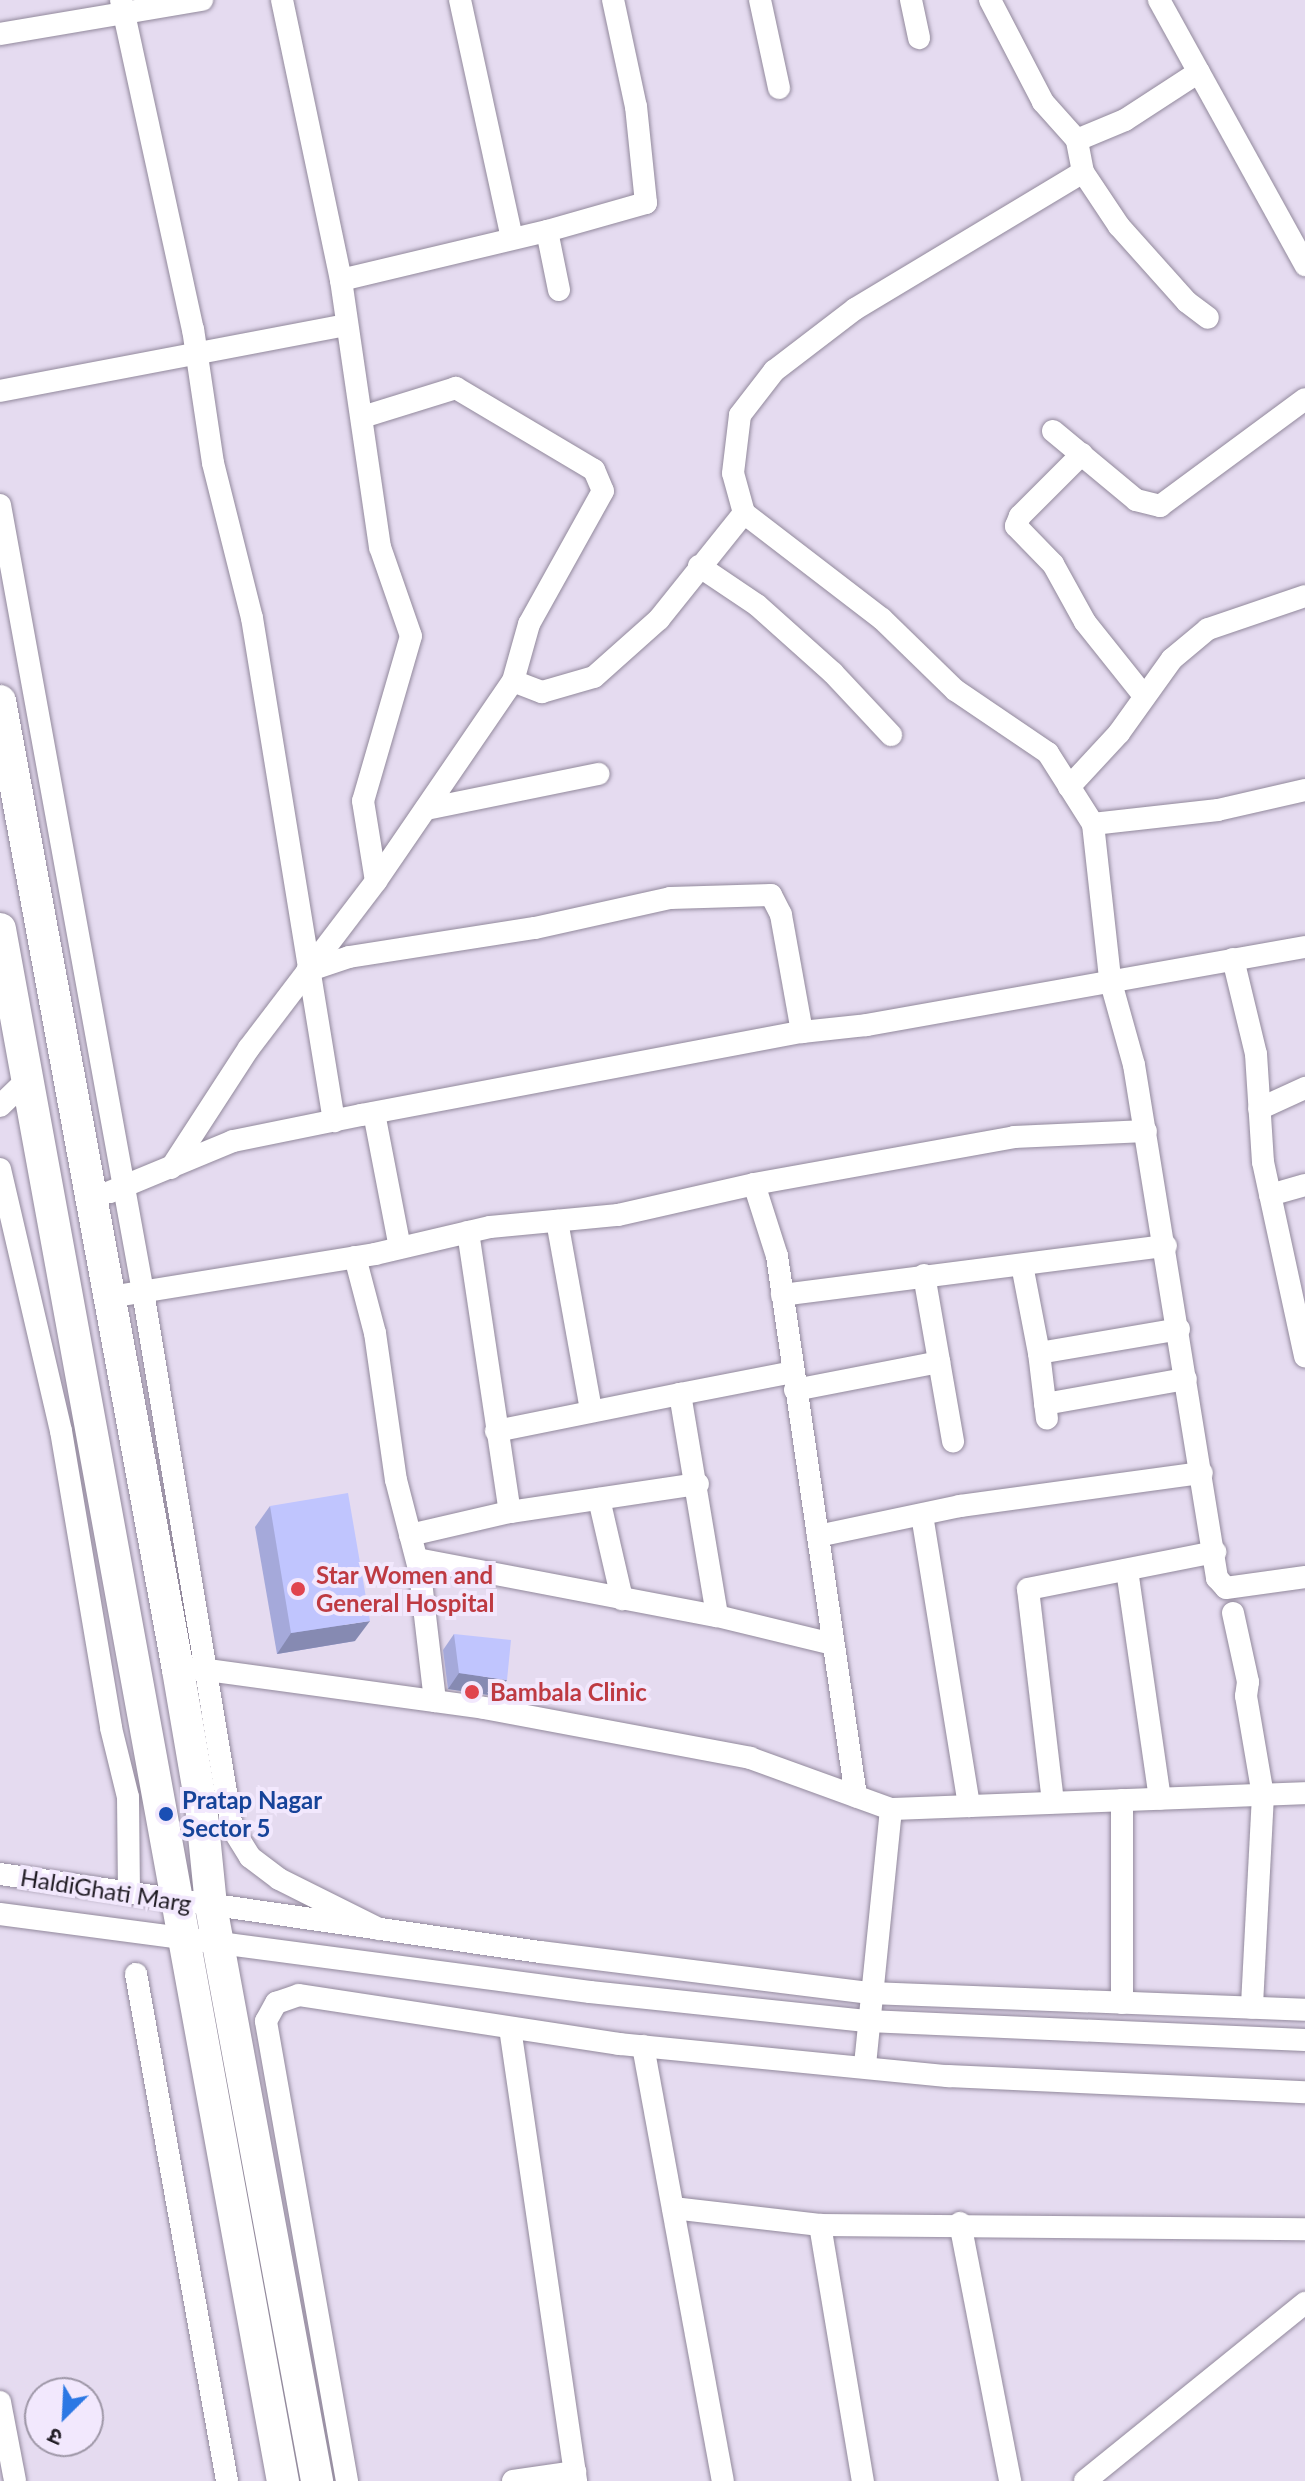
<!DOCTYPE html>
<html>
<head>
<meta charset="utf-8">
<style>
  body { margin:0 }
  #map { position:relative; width:1305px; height:2481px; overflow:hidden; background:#e5dbf0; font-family:Lato,"Noto Sans Devanagari",sans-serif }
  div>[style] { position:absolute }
  .roads { filter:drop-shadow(0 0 2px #92899c) drop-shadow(0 0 2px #92899c) }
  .minor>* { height:22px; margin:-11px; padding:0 11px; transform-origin:11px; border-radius:11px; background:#fff }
  .highway>* { height:32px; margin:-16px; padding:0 16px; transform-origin:16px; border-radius:16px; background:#fff }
  .wall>* { inset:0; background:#a5a9da }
  .shaded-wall>* { inset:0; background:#868ab2 }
  .building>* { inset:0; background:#c0c5fe }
  .dots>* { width:22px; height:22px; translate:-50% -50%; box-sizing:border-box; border:4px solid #f2e8fd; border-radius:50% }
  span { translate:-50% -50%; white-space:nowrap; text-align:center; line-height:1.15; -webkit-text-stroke:8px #f2e8fd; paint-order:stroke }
  .health-label { font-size:24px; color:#be3a42; font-weight:700 }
  .left { translate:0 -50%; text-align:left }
  .transit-label { font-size:24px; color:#164399; font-weight:700 }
  .street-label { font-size:24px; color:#211d25 }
  .north { position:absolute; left:24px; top:2377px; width:80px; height:80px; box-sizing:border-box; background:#f2e8fd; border:2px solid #9e97a7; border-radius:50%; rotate:204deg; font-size:22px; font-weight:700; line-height:32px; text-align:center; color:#211d25 }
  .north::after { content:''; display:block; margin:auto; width:28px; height:36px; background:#2c78e4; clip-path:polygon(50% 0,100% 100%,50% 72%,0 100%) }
</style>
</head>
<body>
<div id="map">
  <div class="roads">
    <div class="minor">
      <i style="left:121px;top:0;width:337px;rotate:77.7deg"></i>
      <i style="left:193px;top:329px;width:135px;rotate:81.5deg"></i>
      <i style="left:213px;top:463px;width:160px;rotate:75.9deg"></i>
      <i style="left:252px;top:618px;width:510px;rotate:80.74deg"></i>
      <i style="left:282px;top:0;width:286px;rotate:78.1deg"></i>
      <i style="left:341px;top:280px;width:270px;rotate:81.7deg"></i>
      <i style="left:380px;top:547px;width:94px;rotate:70.8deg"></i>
      <i style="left:411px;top:636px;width:172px;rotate:106.2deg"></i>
      <i style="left:363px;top:801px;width:81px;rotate:80.8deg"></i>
      <i style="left:460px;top:0;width:244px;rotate:77.7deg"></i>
      <i style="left:760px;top:0;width:90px;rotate:77.8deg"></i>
      <i style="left:911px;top:0;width:39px;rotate:78deg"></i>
      <i style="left:990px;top:0;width:115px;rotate:62.5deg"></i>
      <i style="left:1043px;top:102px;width:51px;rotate:48.2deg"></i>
      <i style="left:1159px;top:0;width:303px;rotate:61.1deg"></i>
      <i style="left:0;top:34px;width:205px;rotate:-9.6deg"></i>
      <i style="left:1083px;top:172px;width:65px;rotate:56.3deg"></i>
      <i style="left:1119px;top:226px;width:102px;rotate:48.2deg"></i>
      <i style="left:1187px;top:302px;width:26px;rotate:37deg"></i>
      <i style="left:341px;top:280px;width:212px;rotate:-13.4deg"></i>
      <i style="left:559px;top:290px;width:60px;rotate:-101.5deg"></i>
      <i style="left:547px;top:231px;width:103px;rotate:-15.8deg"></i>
      <i style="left:646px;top:203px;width:97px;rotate:-95.9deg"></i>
      <i style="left:636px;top:107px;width:109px;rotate:-102.1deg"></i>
      <i style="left:0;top:391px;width:352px;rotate:-10.8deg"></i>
      <i style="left:1053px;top:431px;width:108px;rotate:39.7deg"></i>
      <i style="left:1136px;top:500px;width:25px;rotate:14deg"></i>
      <i style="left:1160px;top:506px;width:180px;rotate:-36.4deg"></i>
      <i style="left:1082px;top:454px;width:88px;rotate:135deg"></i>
      <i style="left:1020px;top:516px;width:11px;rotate:112deg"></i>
      <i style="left:1016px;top:526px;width:53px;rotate:45.8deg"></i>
      <i style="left:1053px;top:564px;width:66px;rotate:61.1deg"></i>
      <i style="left:1085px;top:622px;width:95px;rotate:51.4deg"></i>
      <i style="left:0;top:505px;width:800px;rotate:79.7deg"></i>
      <i style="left:143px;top:1292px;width:543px;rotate:80.57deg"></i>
      <i style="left:232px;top:1828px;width:34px;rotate:58deg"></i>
      <i style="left:250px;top:1857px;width:36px;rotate:37deg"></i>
      <i style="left:279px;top:1879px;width:112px;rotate:26.6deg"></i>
      <i style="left:699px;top:566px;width:70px;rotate:33.9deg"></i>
      <i style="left:757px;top:605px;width:102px;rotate:41.8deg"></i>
      <i style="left:833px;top:673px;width:85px;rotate:46.9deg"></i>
      <i style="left:513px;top:681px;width:31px;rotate:21deg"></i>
      <i style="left:542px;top:692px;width:54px;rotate:-16.1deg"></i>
      <i style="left:594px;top:677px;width:87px;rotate:-41.7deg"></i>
      <i style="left:659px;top:619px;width:136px;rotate:-51.3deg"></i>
      <i style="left:1069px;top:787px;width:74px;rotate:-47.2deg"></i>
      <i style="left:1119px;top:733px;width:91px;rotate:-54.4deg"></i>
      <i style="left:1172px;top:659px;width:47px;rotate:-39.8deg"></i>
      <i style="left:1208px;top:629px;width:102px;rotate:-18.8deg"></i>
      <i style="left:1305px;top:790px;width:89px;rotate:167.1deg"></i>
      <i style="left:1218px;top:810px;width:126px;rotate:173.6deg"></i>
      <i style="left:1093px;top:824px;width:156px;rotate:83.7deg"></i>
      <i style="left:1110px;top:979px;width:89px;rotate:74.4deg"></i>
      <i style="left:1134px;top:1065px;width:520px;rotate:80.81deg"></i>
      <i style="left:1217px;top:1578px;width:13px;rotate:48deg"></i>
      <i style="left:1226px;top:1588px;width:80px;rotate:-7.9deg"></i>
      <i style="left:426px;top:809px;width:176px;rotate:-11.5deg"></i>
      <i style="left:1093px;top:824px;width:84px;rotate:-122.4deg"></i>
      <i style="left:1048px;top:753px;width:112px;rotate:-145.9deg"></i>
      <i style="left:955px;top:690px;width:102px;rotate:-135.8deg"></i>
      <i style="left:882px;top:619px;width:174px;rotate:-142.5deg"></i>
      <i style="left:744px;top:513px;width:41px;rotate:-105.4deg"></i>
      <i style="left:733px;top:473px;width:58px;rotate:-83.1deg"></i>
      <i style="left:740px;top:415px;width:56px;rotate:-52.3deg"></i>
      <i style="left:774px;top:371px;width:102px;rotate:-37.4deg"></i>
      <i style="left:855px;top:309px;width:266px;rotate:-31deg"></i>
      <i style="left:1083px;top:172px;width:33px;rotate:-101deg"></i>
      <i style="left:1077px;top:140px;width:52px;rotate:-22.6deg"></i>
      <i style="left:1125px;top:120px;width:88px;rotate:-33deg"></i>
      <i style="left:1233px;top:959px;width:98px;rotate:76.4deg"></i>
      <i style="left:1256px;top:1054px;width:108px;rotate:86.3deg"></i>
      <i style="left:1263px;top:1162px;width:199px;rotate:77.8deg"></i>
      <i style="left:307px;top:971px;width:44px;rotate:-18.4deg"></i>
      <i style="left:349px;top:957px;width:188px;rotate:-8.9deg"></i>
      <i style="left:535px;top:928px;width:138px;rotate:-12.5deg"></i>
      <i style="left:670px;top:898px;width:101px;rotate:-1.7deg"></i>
      <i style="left:771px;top:895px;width:22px;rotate:63deg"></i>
      <i style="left:781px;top:915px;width:119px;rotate:79.8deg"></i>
      <i style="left:0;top:1106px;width:36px;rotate:-44deg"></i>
      <i style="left:1259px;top:1109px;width:51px;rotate:-24.5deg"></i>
      <i style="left:374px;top:1113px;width:137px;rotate:79.1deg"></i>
      <i style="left:171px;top:1168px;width:143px;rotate:-57deg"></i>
      <i style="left:249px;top:1048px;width:210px;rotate:-52.7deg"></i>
      <i style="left:376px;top:881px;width:242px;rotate:-55.6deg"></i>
      <i style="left:513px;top:681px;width:59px;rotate:-74.3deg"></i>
      <i style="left:529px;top:624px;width:152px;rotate:-60.9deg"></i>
      <i style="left:603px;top:491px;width:23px;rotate:-113deg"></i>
      <i style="left:594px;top:470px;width:161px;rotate:-149.3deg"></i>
      <i style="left:456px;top:388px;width:97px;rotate:162.7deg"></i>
      <i style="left:0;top:1169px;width:269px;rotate:76.9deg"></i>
      <i style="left:61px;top:1431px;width:301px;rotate:80.4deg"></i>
      <i style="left:111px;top:1728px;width:71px;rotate:76.2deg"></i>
      <i style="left:128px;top:1797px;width:95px;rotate:89.4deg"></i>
      <i style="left:754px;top:1184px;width:264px;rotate:-10.2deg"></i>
      <i style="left:1014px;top:1137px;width:132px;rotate:-2.6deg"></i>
      <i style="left:110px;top:1192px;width:133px;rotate:-22.5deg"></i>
      <i style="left:233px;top:1141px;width:131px;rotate:-11.5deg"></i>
      <i style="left:361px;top:1115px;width:449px;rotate:-10.7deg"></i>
      <i style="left:802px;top:1032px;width:65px;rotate:-6.1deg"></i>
      <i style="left:867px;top:1025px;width:445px;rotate:-10.1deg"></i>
      <i style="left:1270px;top:1195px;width:36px;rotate:-16deg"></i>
      <i style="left:557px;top:1221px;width:192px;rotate:79.8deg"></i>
      <i style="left:468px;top:1232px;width:283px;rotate:81.5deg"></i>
      <i style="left:355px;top:1257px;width:79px;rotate:75.3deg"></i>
      <i style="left:375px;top:1333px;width:148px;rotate:81.9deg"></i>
      <i style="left:396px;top:1480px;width:96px;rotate:75.5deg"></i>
      <i style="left:420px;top:1573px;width:129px;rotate:83.3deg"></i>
      <i style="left:1022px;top:1265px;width:90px;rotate:79.1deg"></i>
      <i style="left:1039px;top:1353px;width:142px;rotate:-9.7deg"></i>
      <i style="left:924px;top:1275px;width:169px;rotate:80.1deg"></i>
      <i style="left:782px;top:1295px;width:387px;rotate:-7.3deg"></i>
      <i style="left:110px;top:1297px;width:268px;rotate:-9.2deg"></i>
      <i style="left:375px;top:1254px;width:118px;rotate:-13.2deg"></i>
      <i style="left:490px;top:1227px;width:129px;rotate:-5.4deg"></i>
      <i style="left:618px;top:1215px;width:139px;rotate:-12.8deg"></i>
      <i style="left:754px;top:1184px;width:76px;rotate:72.3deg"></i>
      <i style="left:777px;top:1256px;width:546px;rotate:81.68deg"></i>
      <i style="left:1039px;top:1353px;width:66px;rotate:83.1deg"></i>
      <i style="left:795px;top:1390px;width:147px;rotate:-11deg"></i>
      <i style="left:680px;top:1394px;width:115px;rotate:-11deg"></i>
      <i style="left:1045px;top:1404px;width:143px;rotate:-10.1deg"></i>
      <i style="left:496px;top:1431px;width:188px;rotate:-11.4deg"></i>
      <i style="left:680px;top:1394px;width:225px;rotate:80.5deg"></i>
      <i style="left:599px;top:1499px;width:103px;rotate:77deg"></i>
      <i style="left:922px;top:1515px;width:295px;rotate:80.8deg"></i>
      <i style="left:410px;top:1535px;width:103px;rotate:-13deg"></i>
      <i style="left:510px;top:1512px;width:190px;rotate:-8.5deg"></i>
      <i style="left:818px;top:1536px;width:145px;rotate:-11.9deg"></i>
      <i style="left:960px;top:1506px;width:244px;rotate:-7.8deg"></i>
      <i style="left:417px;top:1559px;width:305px;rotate:10.8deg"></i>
      <i style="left:717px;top:1616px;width:119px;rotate:13.6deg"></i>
      <i style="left:1127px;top:1570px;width:231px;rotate:81.8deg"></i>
      <i style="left:1233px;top:1613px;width:71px;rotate:77.7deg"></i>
      <i style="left:1248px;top:1682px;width:14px;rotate:98deg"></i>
      <i style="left:1246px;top:1696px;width:100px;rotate:80.3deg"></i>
      <i style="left:1263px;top:1795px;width:213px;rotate:93deg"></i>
      <i style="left:193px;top:1668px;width:294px;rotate:7.8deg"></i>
      <i style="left:484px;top:1708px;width:271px;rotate:10.6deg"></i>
      <i style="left:750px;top:1758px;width:150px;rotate:19.9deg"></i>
      <i style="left:891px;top:1809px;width:259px;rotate:95.8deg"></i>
      <i style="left:1053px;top:1802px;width:214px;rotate:-96.7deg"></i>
      <i style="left:1028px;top:1589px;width:191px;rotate:-11.2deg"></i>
      <i style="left:891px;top:1809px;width:414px;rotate:-2.2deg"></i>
      <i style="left:0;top:1874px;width:546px;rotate:8.22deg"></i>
      <i style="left:540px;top:1952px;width:333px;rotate:7.1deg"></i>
      <i style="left:870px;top:1993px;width:435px;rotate:2.2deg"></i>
      <i style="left:0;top:1914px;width:595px;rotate:7.53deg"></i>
      <i style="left:590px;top:1992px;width:280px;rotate:6deg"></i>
      <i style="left:868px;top:2021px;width:437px;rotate:2.5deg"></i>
      <i style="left:136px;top:1974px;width:515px;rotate:79.82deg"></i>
      <i style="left:1122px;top:2003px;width:203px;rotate:-90deg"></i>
      <i style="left:510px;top:2028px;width:458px;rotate:81.7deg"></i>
      <i style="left:643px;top:2046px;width:442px;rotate:79.6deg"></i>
      <i style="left:673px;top:2208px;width:148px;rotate:6.6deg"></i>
      <i style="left:820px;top:2225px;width:485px;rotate:0.5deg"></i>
      <i style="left:960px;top:2223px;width:263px;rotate:79deg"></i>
      <i style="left:820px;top:2225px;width:260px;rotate:80.5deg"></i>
      <i style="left:0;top:2402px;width:80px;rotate:79.2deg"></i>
      <i style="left:347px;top:2481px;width:467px;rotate:-100deg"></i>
      <i style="left:266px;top:2021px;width:21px;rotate:-61deg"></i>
      <i style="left:276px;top:2003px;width:24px;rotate:-19deg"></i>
      <i style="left:299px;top:1995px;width:324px;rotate:8.7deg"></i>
      <i style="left:619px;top:2044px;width:331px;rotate:5.6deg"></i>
      <i style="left:948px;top:2076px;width:357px;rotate:2.6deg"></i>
      <i style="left:513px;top:2481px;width:63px;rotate:-8.3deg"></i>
      <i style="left:1085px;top:2481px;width:283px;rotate:-39deg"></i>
    </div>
    <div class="highway">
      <i style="left:0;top:701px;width:985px;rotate:79.59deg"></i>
      <i style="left:178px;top:1670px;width:137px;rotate:80.3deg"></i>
      <i style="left:201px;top:1805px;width:101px;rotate:84.3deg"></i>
      <i style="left:211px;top:1906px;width:585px;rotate:79.55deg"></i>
      <i style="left:0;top:929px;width:1578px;rotate:79.67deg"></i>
    </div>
  </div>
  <div class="wall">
    <i style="clip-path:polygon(270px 1506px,355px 1641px,277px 1654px,255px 1527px)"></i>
    <i style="clip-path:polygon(454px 1634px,496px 1696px,448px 1689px,443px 1650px)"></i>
  </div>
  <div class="shaded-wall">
    <i style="clip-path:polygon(370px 1621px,355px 1641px,277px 1654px,291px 1633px)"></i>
    <i style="clip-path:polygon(459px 1673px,507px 1680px,496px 1696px,448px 1689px)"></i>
  </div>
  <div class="building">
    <i style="clip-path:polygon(348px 1493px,370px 1621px,291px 1633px,270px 1506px)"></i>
    <i style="clip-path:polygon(454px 1634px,511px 1640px,507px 1680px,459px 1673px)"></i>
  </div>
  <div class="dots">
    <i style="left:298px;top:1589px;background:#e0444e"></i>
    <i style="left:472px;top:1692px;background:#e0444e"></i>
    <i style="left:166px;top:1814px;background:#1a4fb4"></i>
  </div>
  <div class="health-label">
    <span class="left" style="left:316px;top:1589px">Star Women and<br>General Hospital</span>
    <span class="left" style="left:490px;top:1692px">Bambala Clinic</span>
  </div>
  <div class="transit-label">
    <span class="left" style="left:182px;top:1814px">Pratap Nagar<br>Sector 5</span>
  </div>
  <div class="street-label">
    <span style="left:106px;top:1890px;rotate:9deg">HaldiGhati Marg</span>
  </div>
  <div class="north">उ</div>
</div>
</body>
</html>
